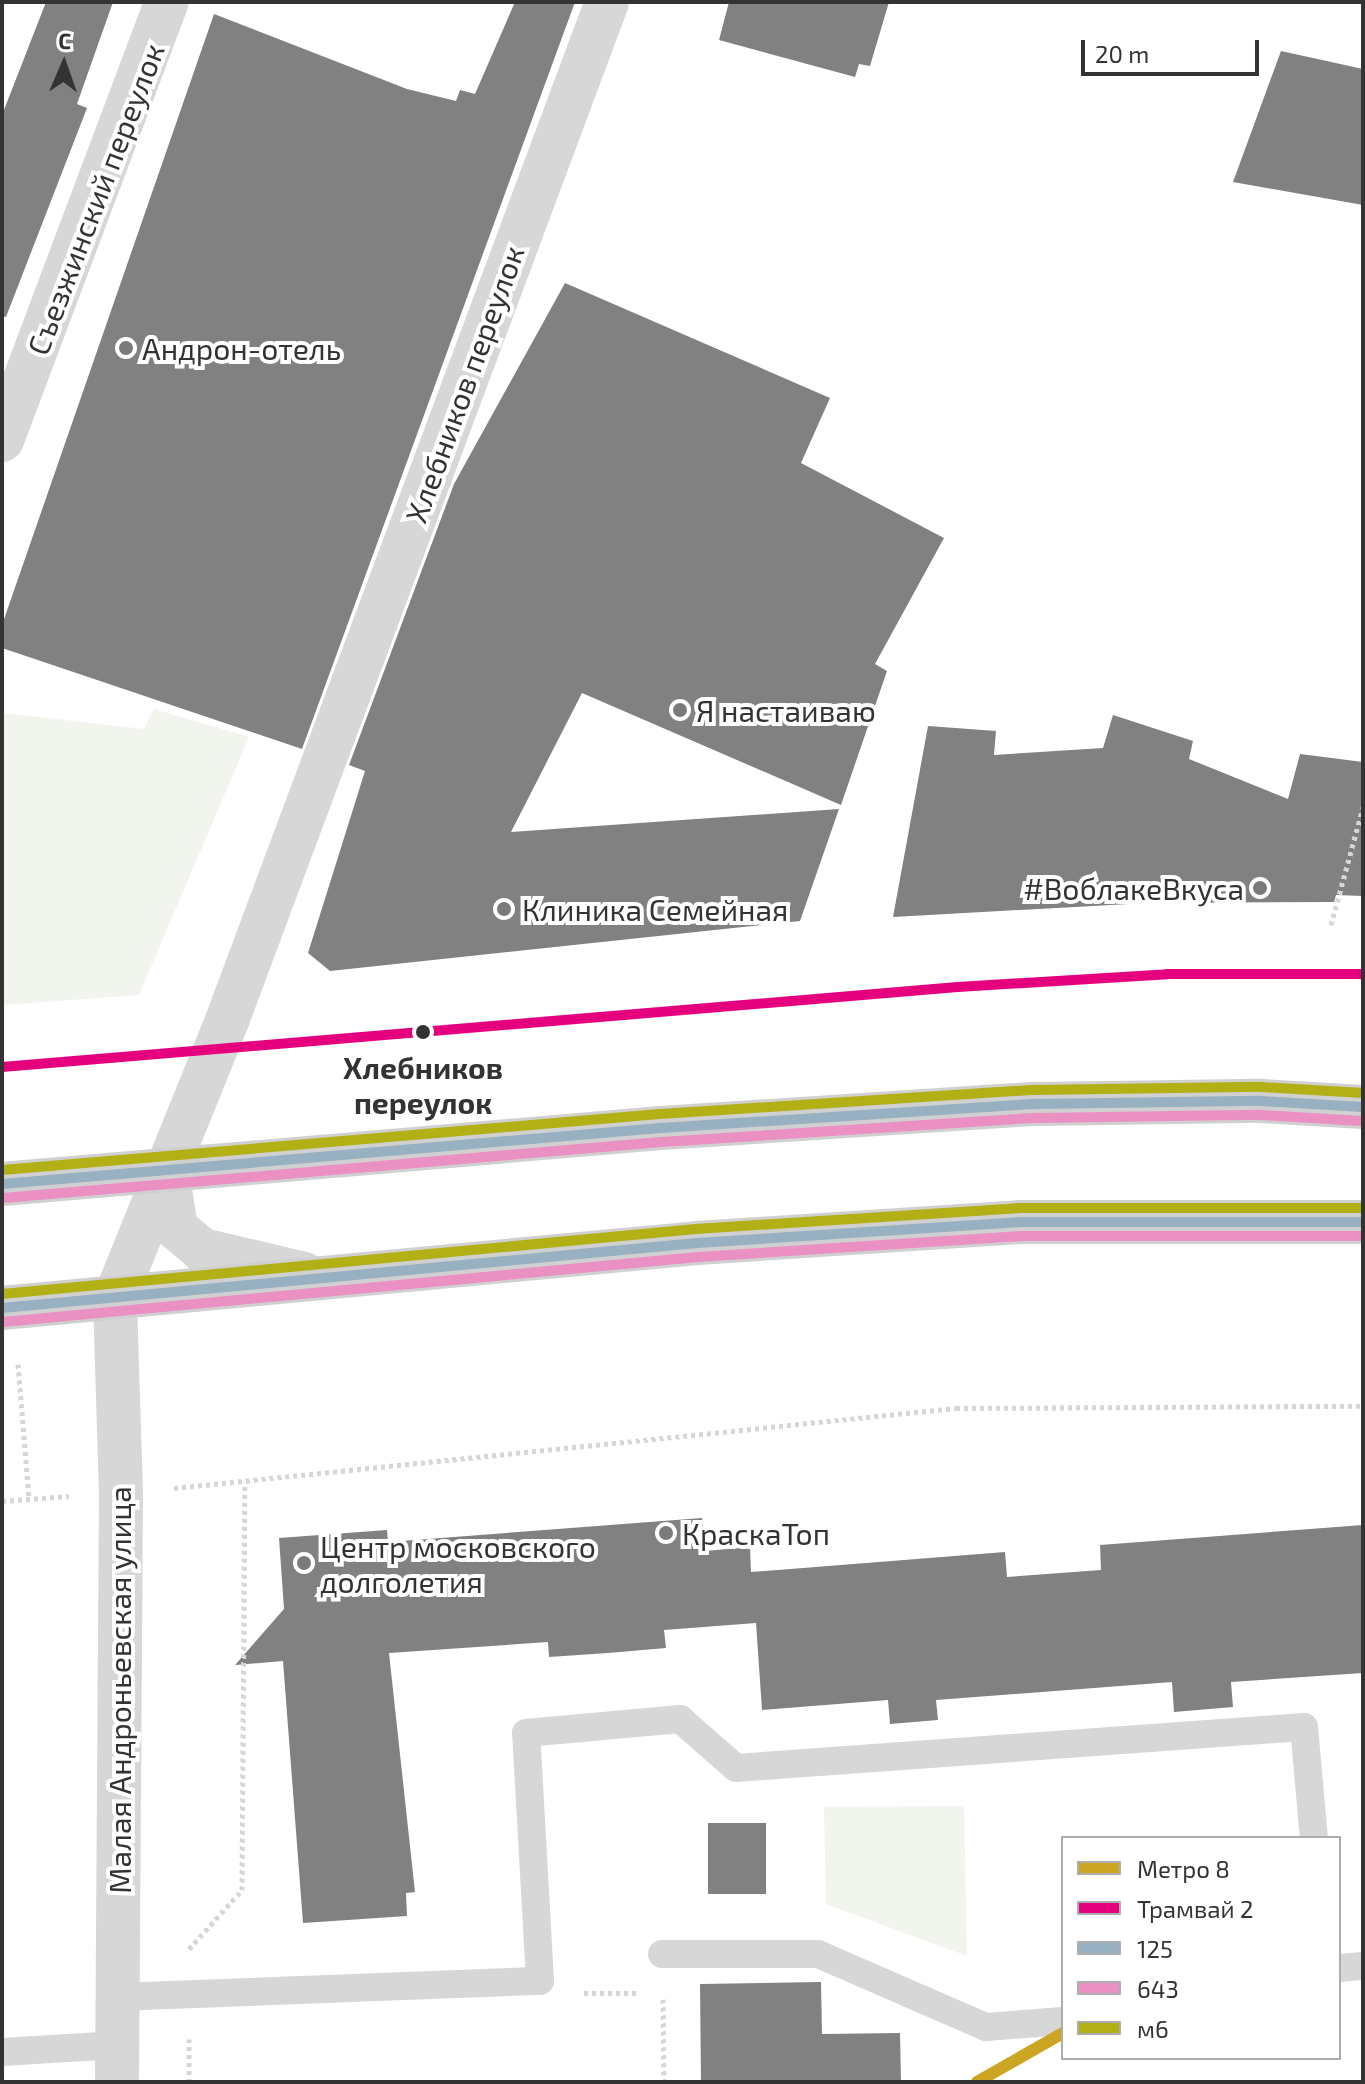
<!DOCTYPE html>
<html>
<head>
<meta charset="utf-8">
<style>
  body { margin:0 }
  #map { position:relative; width:1365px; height:2084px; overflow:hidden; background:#fff; font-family:"Exo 2",sans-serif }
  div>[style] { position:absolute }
  .green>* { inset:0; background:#f1f5ed }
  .building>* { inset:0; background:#818181 }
  .path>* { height:5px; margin-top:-2.5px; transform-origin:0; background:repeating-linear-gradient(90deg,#d6d6d6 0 4px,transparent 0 8px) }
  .service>* { height:28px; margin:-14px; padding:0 14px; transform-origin:14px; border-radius:14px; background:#d7d7d7 }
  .minor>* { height:44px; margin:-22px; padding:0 22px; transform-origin:22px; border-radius:22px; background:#d7d7d7 }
  .secondary>* { height:44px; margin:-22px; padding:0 22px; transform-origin:22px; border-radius:22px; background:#d0d0d0 }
  .bus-1>* { height:10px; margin:-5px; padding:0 5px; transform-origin:5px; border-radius:5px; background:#97b0c2 }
  .bus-2>* { height:10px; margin:-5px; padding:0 5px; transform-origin:5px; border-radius:5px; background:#eb90c2 }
  .bus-3>* { height:10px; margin:-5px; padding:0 5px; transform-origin:5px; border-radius:5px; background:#b2b014 }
  .tram-1>* { height:10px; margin:-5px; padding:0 5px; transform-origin:5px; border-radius:5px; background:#e5007d }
  .metro-1>* { height:12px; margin:-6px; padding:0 6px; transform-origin:6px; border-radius:6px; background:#cca622 }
  .dots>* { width:22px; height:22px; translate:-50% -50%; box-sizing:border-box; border:4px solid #fff; border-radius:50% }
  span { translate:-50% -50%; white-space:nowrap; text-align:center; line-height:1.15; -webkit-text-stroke:8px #fff; paint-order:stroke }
  .street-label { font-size:30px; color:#333 }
  .poi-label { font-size:30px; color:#333 }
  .left { translate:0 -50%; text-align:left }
  .right { translate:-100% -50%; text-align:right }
  .stop-label { font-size:30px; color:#333; font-weight:700 }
  .frame { position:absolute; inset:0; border:4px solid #333; pointer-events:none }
  .legend { position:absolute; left:1061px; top:1836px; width:280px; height:224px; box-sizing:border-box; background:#fff; border:2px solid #adadad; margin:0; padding:10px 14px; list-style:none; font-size:24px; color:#333 }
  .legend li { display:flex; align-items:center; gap:16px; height:40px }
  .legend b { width:40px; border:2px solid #adadad }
  .north { position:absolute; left:24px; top:24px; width:80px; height:80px; -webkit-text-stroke:6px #fff; paint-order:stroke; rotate:2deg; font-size:22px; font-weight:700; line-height:32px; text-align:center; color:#333 }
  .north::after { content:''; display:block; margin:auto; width:28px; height:36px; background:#333; clip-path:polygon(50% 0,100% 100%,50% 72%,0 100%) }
  .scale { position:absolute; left:1081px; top:40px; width:178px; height:36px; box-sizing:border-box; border:4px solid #333; border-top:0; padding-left:10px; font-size:24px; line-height:28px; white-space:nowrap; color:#333; -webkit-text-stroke:6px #fff; paint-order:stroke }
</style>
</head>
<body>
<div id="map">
  <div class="green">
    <i style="clip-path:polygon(154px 709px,249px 737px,139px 995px,2px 1005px,2px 713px,144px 729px)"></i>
    <i style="clip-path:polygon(964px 1806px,967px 1956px,826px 1904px,824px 1807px)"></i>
  </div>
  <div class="building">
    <i style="clip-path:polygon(46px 2px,113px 2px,77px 104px,87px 108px,6px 317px,2px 316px,2px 115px)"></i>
    <i style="clip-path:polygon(515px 2px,575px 2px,302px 749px,2px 648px,2px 625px,214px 14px,407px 89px,456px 101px,460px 90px,475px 94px)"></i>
    <i style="clip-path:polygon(729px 2px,889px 2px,870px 66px,859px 64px,855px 77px,719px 40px)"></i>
    <i style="clip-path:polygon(1281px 51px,1363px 69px,1363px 205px,1233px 182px)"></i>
    <i style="clip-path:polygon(565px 283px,830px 398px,801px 463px,944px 538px,875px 664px,887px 671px,841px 805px,582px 693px,511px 832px,839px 809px,800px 921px,330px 971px,308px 953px,365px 771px,349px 765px,454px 484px)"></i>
    <i style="clip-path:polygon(1113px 715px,1193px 741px,1189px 759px,1288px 799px,1300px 754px,1363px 762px,1363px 896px,1336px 895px,1334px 902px,1147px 903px,893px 917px,928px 726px,996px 731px,994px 755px,1103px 748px)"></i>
    <i style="clip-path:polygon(702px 1518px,705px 1551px,750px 1547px,751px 1572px,1005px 1552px,1007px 1577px,1101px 1570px,1100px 1545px,1363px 1525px,1363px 1673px,1231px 1682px,1233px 1707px,1174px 1712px,1172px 1682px,936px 1700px,938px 1720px,890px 1724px,888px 1700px,762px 1710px,756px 1623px,664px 1630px,666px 1648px,608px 1653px,549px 1657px,548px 1642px,389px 1653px,415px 1892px,406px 1893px,407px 1916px,303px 1923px,283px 1661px,235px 1665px,284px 1609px,279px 1538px,387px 1530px,388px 1542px)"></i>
    <i style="clip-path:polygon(708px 1823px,766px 1823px,766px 1894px,708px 1894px)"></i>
    <i style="clip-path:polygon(821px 1982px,822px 2034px,900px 2033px,901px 2082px,701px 2082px,700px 1984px)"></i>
  </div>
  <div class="path">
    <i style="left:1331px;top:925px;width:122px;rotate:-74.8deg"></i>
    <i style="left:18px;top:1364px;width:135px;rotate:85.3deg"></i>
    <i style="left:174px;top:1488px;width:786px;rotate:-5.84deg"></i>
    <i style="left:956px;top:1408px;width:407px;rotate:-0.3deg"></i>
    <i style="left:2px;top:1501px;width:67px;rotate:-4.3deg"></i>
    <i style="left:189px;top:1949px;width:79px;rotate:-48.1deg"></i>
    <i style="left:242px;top:1890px;width:408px;rotate:-89.6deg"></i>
    <i style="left:584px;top:1993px;width:54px"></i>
    <i style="left:663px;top:1999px;width:83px;rotate:89.3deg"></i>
    <i style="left:189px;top:2082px;width:43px;rotate:-90deg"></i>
  </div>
  <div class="service">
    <i style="left:662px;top:1954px;width:156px"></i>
    <i style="left:818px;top:1954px;width:183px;rotate:23.5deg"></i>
    <i style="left:986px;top:2027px;width:77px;rotate:-4.5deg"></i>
    <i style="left:1339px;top:1968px;width:24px;rotate:-5deg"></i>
    <i style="left:117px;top:1997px;width:423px;rotate:-2.2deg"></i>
    <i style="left:540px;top:1981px;width:248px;rotate:-93.2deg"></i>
    <i style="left:526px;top:1733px;width:155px;rotate:-5.2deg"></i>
    <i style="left:680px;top:1719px;width:74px;rotate:41.2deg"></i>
    <i style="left:736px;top:1768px;width:569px;rotate:-4.13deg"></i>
    <i style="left:1304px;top:1727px;width:111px;rotate:84.9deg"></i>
    <i style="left:2px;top:2052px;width:115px;rotate:-3.5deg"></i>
  </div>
  <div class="minor">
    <i style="left:2px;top:440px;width:468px;rotate:-69.4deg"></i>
    <i style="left:167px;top:1170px;width:59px;rotate:81.2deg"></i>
    <i style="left:176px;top:1228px;width:34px;rotate:40deg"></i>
    <i style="left:202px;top:1250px;width:105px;rotate:13.2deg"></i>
    <i style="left:117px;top:2082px;width:589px;rotate:-89.61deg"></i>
    <i style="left:121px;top:1493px;width:195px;rotate:-91.8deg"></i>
    <i style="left:115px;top:1298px;width:302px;rotate:-68deg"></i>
    <i style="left:228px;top:1018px;width:1084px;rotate:-69.54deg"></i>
  </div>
  <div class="secondary">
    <i style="left:2px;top:1184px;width:661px;rotate:-4.86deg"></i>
    <i style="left:661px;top:1128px;width:376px;rotate:-3.7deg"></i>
    <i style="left:1036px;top:1104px;width:225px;rotate:-0.8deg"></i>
    <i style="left:1261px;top:1101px;width:102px;rotate:3.4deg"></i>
    <i style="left:2px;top:1308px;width:698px;rotate:-5.34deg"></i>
    <i style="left:697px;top:1243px;width:323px;rotate:-3.7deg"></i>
    <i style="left:1019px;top:1222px;width:344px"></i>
  </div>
  <div class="bus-1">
    <i style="left:2px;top:1184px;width:661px;rotate:-4.86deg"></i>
    <i style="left:661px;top:1128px;width:376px;rotate:-3.7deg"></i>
    <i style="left:1036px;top:1104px;width:225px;rotate:-0.8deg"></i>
    <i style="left:1261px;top:1101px;width:102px;rotate:3.4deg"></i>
    <i style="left:2px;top:1308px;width:698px;rotate:-5.34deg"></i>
    <i style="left:697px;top:1243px;width:323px;rotate:-3.7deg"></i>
    <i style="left:1019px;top:1222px;width:344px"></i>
  </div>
  <div class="bus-2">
    <i style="left:3px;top:1198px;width:661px;rotate:-4.86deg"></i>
    <i style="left:662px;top:1142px;width:376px;rotate:-3.7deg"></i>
    <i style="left:1037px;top:1118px;width:224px;rotate:-0.8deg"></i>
    <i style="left:1261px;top:1115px;width:101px;rotate:3.4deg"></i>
    <i style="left:3px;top:1322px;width:698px;rotate:-5.34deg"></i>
    <i style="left:698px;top:1257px;width:322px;rotate:-3.7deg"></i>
    <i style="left:1019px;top:1236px;width:344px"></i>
  </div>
  <div class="bus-3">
    <i style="left:2px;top:1170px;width:660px;rotate:-4.86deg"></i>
    <i style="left:660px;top:1114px;width:376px;rotate:-3.7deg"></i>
    <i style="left:1035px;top:1090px;width:226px;rotate:-0.8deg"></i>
    <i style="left:1261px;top:1087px;width:102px;rotate:3.4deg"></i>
    <i style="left:2px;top:1294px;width:697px;rotate:-5.35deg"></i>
    <i style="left:696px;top:1229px;width:323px;rotate:-3.7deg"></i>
    <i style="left:1018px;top:1208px;width:345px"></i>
  </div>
  <div class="tram-1">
    <i style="left:2px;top:1067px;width:959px;rotate:-4.78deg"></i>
    <i style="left:958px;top:987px;width:210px;rotate:-3.5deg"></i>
    <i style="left:1168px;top:974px;width:195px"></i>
  </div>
  <div class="metro-1">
    <i style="left:977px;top:2082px;width:99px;rotate:-29.7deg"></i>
  </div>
  <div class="dots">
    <i style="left:126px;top:348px;background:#7a7a7a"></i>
    <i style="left:680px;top:710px;background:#7a7a7a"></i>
    <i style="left:1260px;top:888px;background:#7a7a7a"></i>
    <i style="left:504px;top:909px;background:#7a7a7a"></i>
    <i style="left:423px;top:1032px;background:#333"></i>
    <i style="left:666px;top:1533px;background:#7a7a7a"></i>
    <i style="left:304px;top:1563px;background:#7a7a7a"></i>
  </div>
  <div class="street-label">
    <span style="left:95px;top:199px;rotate:-69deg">Съезжинский переулок</span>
    <span style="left:464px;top:384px;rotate:-70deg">Хлебников переулок</span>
    <span style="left:119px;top:1690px;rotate:-90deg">Малая Андроньевская улица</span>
  </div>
  <div class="poi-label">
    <span class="left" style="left:142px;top:348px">Андрон-отель</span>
    <span class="left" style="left:696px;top:710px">Я настаиваю</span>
    <span class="right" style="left:1244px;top:888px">#ВоблакеВкуса</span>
    <span class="left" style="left:522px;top:909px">Клиника Семейная</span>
    <span class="left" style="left:682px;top:1533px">КраскаТоп</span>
    <span class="left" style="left:320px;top:1563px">Центр московского<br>долголетия</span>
  </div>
  <div class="stop-label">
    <span style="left:423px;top:1084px">Хлебников<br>переулок</span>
  </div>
  <div class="frame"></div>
  <ul class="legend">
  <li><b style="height:10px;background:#cca622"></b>Метро 8</li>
  <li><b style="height:10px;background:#e5007d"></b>Трамвай 2</li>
  <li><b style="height:10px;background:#97b0c2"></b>125</li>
  <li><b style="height:10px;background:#eb90c2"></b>643</li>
  <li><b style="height:10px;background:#b2b014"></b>м6</li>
  </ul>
  <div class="north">С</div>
  <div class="scale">20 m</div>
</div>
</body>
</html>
